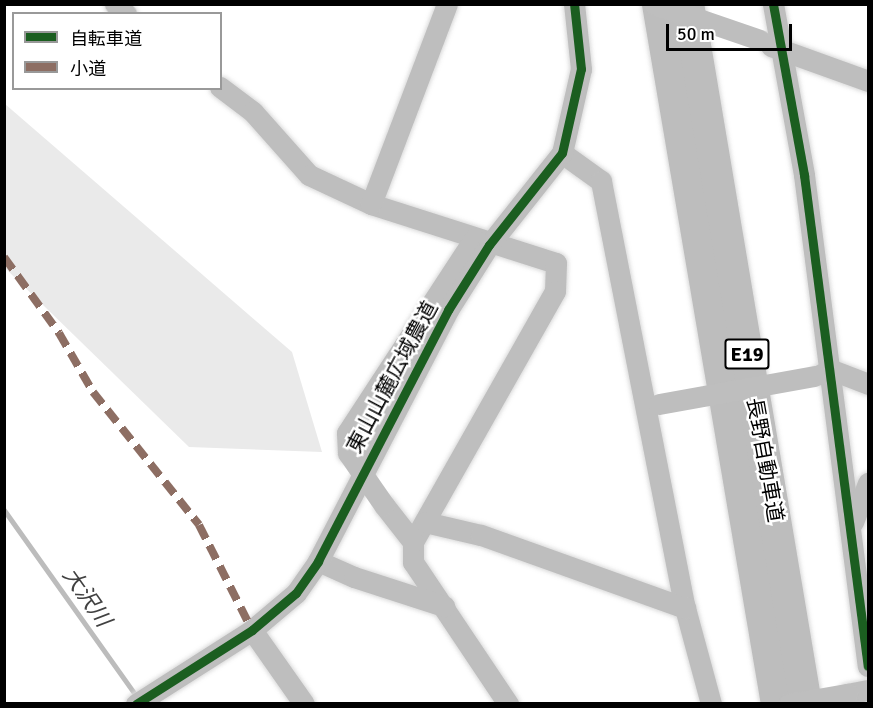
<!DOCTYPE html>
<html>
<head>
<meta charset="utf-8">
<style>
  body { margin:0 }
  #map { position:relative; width:873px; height:708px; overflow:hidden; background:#fff; font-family:Signika,"Noto Sans JP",sans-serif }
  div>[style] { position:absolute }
  .green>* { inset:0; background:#eaeaea }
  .stream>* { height:5px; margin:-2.5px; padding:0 2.5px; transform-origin:2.5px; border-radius:2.5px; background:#bcbcbc }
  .roads { filter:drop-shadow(0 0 2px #dbdbdb) drop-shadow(0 0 2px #dbdbdb) }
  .minor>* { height:21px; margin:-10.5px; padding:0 10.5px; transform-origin:10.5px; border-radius:10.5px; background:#bebebe }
  .highway>* { height:32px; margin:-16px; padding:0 16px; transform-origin:16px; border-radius:16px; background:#bdbdbd }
  .minor-bridge>* { height:21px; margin:-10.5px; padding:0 10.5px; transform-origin:10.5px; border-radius:10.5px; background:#bebebe }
  .quiet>* { height:8px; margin-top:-4px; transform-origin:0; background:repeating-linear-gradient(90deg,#8d6e63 0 15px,transparent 0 23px) }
  .cycleway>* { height:9px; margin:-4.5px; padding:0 4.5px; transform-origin:4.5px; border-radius:4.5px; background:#1b5e20 }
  span { translate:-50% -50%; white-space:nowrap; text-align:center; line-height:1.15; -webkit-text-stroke:5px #fff; paint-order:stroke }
  .shield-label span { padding:2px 4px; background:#fff; border:2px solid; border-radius:4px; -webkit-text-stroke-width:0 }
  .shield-label { font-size:20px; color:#000; font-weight:700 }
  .street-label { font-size:21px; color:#000 }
  .water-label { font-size:22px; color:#414141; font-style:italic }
  .frame { position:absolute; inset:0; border:6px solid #000; pointer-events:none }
  .legend { position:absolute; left:12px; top:12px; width:210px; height:78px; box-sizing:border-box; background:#fff; border:2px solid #999; margin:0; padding:8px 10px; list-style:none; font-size:18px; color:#000 }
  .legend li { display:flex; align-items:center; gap:12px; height:30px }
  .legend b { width:30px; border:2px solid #999 }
  .scale { position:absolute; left:666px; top:24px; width:126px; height:27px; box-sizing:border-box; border:3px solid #000; border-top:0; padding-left:8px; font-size:18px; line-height:21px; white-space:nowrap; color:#000; -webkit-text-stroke:4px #fff; paint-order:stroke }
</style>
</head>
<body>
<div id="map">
  <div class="green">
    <i style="clip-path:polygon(5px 104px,292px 352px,322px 452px,189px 447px,5px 268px)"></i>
  </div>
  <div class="stream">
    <i style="left:4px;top:510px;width:229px;rotate:54.6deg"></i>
  </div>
  <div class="roads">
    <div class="minor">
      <i style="left:115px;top:4px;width:15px;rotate:42deg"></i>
      <i style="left:773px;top:4px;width:174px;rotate:79.7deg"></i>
      <i style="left:804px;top:175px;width:495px;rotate:82.6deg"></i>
      <i style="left:771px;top:46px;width:103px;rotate:19.8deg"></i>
      <i style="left:220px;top:87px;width:41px;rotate:37.1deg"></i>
      <i style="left:253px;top:112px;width:84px;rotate:48.4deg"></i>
      <i style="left:309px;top:175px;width:68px;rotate:25.1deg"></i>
      <i style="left:371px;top:204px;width:194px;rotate:17.7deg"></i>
      <i style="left:556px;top:263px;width:28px;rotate:92deg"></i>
      <i style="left:555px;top:291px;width:288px;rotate:119.5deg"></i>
      <i style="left:413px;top:542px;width:20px;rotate:90deg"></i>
      <i style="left:413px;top:562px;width:171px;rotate:56.2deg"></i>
      <i style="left:562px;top:153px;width:48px;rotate:35.7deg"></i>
      <i style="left:601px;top:181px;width:435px;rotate:78.9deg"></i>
      <i style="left:685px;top:608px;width:99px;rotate:74.8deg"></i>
      <i style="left:371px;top:204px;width:214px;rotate:-69.2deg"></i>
      <i style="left:821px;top:374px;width:12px;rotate:-20deg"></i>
      <i style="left:832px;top:370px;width:39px;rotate:21deg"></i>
      <i style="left:348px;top:453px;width:20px;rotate:-93deg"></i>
      <i style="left:347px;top:433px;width:232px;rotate:-56.8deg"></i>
      <i style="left:384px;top:505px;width:47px;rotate:51.9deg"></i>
      <i style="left:425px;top:522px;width:57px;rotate:13.1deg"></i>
      <i style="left:481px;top:535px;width:217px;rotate:19.7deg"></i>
      <i style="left:853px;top:522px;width:42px;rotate:-69deg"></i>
      <i style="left:318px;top:561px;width:39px;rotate:24deg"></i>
      <i style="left:354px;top:577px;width:95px;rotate:17.9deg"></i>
      <i style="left:252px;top:630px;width:90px;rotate:54.9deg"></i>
      <i style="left:847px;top:694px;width:21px;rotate:-11deg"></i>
      <i style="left:136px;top:704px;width:138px;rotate:-32.5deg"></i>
      <i style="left:252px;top:630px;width:57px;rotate:-40.1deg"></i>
      <i style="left:296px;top:593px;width:39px;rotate:-55deg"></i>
      <i style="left:318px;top:561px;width:283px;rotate:-62.6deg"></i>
      <i style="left:448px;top:310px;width:77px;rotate:-57.8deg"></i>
      <i style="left:489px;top:245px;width:117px;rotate:-51.6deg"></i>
      <i style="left:562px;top:153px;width:86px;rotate:-77.3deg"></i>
      <i style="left:581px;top:69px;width:65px;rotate:-96.1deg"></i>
    </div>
    <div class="highway">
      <i style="left:658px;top:4px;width:710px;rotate:80.35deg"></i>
      <i style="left:688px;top:4px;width:710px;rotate:80.43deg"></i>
    </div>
  </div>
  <div class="minor-bridge">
    <i style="left:655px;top:4px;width:111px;rotate:18.9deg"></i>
    <i style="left:659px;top:404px;width:158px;rotate:-10.2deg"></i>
    <i style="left:348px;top:453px;width:63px;rotate:55.3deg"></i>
    <i style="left:789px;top:704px;width:59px;rotate:-9.8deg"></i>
  </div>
  <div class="quiet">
    <i style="left:4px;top:257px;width:94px;rotate:54.1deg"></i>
    <i style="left:59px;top:333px;width:68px;rotate:60deg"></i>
    <i style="left:93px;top:392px;width:170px;rotate:51.4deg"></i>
    <i style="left:199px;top:525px;width:118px;rotate:63.2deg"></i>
  </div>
  <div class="cycleway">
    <i style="left:773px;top:4px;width:174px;rotate:79.7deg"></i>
    <i style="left:804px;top:175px;width:495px;rotate:82.6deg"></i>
    <i style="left:136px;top:704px;width:138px;rotate:-32.5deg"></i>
    <i style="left:252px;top:630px;width:57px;rotate:-40.1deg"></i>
    <i style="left:296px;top:593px;width:39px;rotate:-55deg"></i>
    <i style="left:318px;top:561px;width:283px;rotate:-62.6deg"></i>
    <i style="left:448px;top:310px;width:77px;rotate:-57.8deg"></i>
    <i style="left:489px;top:245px;width:117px;rotate:-51.6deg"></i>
    <i style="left:562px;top:153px;width:86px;rotate:-77.3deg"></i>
    <i style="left:581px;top:69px;width:65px;rotate:-96.1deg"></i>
  </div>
  <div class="shield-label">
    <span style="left:747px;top:354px">E19</span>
  </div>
  <div class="street-label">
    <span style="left:392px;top:377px;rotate:-62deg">東山山麓広域農道</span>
    <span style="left:765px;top:460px;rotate:80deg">長野自動車道</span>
  </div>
  <div class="water-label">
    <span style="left:87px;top:597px;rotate:55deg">大沢川</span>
  </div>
  <div class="frame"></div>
  <ul class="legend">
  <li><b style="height:8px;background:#1b5e20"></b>自転車道</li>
  <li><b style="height:8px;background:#8d6e63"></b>小道</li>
  </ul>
  <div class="scale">50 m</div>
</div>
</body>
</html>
